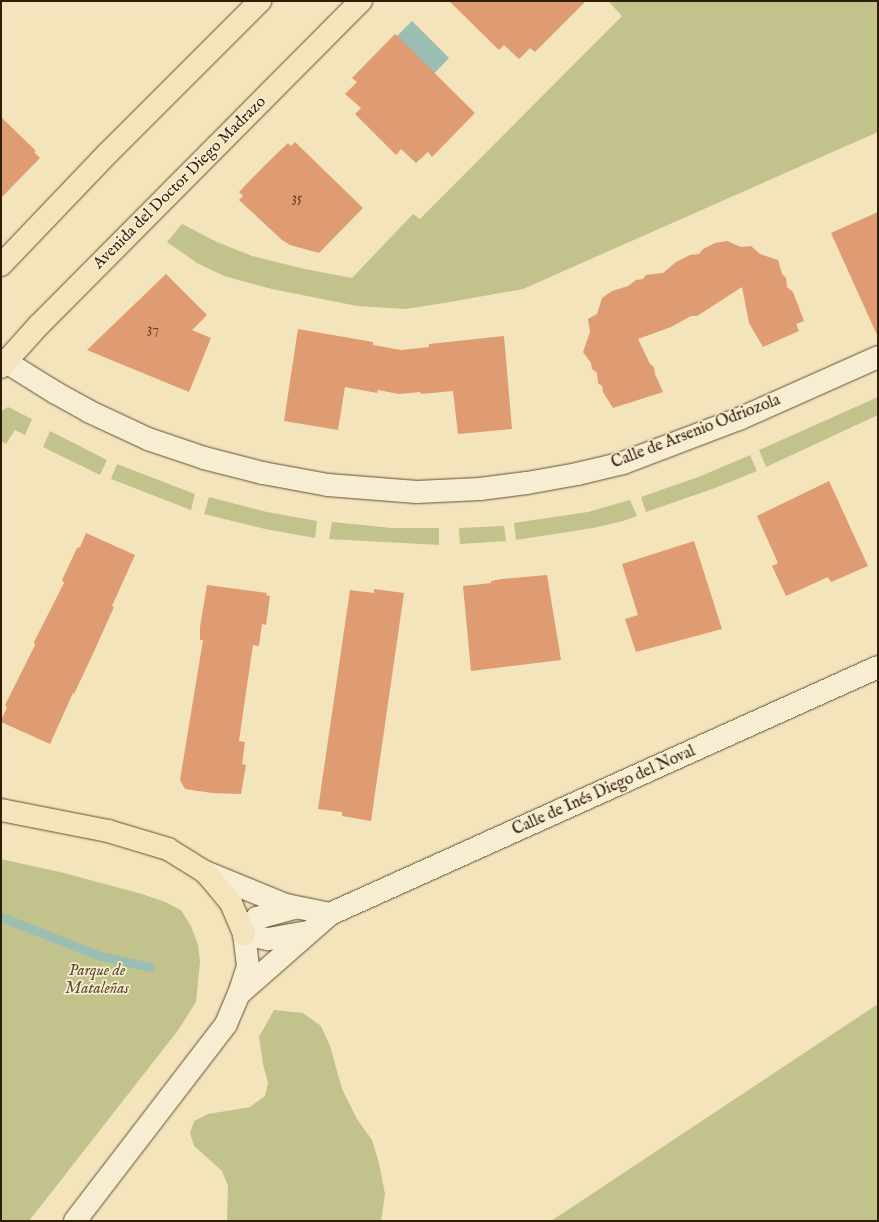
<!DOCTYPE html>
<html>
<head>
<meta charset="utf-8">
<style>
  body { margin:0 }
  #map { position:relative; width:879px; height:1222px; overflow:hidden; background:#f3e4bc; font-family:"IM FELL English",serif }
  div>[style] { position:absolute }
  .green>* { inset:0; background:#c2c28c }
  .water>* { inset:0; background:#9bbeb4 }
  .stream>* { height:9px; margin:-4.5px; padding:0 4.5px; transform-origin:4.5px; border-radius:4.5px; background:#9bbeb4 }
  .building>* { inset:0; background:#df9b71 }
  .roads { filter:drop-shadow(0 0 1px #604f32) drop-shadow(0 0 1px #604f32) }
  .minor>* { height:22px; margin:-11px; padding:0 11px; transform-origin:11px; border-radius:11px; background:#f7edd3 }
  .major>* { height:22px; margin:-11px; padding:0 11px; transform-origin:11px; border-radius:11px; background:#f3e4bc }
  span { translate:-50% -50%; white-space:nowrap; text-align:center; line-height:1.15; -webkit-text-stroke:3.5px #f7edd3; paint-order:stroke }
  .number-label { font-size:14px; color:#5b3c1f }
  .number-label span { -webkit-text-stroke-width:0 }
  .street-label { font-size:16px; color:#2f1d04 }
  .park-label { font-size:16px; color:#5b4f2d; font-style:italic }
  .frame { position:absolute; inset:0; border:2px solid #2f1d04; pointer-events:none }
</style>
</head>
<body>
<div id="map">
  <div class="green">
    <i style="clip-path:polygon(608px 1px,878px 1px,878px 132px,523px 289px,450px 302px,406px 309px,357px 306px,272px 289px,224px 276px,197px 263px,167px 242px,182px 224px,217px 242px,252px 256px,305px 269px,352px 278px,413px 214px,420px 219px,622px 16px)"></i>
    <i style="clip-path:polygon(878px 397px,878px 415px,766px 467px,759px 450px)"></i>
    <i style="clip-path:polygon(8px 407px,32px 419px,25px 435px,15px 430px,6px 444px,1px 441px,1px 411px)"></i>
    <i style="clip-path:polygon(50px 431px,107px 460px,100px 475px,43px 447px)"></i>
    <i style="clip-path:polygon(750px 455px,757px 471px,715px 488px,646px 512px,641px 497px,701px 476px)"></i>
    <i style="clip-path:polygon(117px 464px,195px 494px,191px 510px,111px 479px)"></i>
    <i style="clip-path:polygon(209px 497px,267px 512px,317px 521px,315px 538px,265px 529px,204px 514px)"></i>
    <i style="clip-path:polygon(630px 500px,637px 516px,623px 521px,593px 528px,516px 540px,514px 523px,588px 512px)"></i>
    <i style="clip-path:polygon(332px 522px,392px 528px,439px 528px,439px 545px,329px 539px)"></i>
    <i style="clip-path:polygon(504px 526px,506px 541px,460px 544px,459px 528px)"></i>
    <i style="clip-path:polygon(1px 859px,64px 873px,142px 894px,165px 902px,181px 910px,191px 926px,198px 945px,200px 962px,196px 1002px,179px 1029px,29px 1221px,1px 1221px)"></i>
    <i style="clip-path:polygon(878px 1004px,878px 1221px,551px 1221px)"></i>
    <i style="clip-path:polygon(274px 1010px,303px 1013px,321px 1026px,330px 1046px,342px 1089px,357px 1119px,372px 1140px,379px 1163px,385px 1194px,381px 1221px,227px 1221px,228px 1186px,222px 1171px,194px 1146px,190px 1133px,194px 1121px,208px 1114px,250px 1107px,265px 1096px,268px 1083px,263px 1064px,259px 1037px)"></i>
  </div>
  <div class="water">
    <i style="clip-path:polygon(412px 21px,449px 58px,431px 77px,397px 36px)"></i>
  </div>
  <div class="stream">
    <i style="left:1px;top:917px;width:106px;rotate:21.5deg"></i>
    <i style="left:100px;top:956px;width:51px;rotate:12.4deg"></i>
  </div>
  <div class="building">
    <i style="clip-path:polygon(449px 1px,586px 1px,535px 52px,530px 48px,519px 59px,504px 45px,499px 50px)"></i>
    <i style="clip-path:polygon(395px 34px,475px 113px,432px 157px,428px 152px,416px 163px,401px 149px,396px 155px,355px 114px,361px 108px,345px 94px,357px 82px,352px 78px)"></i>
    <i style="clip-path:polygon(1px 117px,36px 151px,34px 152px,40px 158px,1px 198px)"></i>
    <i style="clip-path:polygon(295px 142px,363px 208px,319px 253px,290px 245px,282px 240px,239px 200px,243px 196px,239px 192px,264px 166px,288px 143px,291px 146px)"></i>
    <i style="clip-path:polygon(878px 212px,878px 337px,831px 233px)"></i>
    <i style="clip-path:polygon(727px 241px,741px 247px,751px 246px,760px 254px,778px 260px,782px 274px,786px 278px,787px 287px,793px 292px,804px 321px,796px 324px,799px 331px,763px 347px,749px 323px,742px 287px,697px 316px,691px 316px,671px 327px,638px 339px,650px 364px,654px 367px,655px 374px,663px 392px,613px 408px,603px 392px,602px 386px,598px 383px,597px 373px,592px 369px,591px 363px,583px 352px,590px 332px,588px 319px,597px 314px,602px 298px,612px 291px,628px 286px,636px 280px,643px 279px,646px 275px,663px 273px,676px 262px,690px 255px,699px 254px,703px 249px,715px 243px)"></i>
    <i style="clip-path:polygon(166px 274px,207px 315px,192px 330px,211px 338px,189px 392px,87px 350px)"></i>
    <i style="clip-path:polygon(298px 329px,373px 342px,373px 345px,401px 350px,429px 347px,429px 344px,504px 336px,512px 429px,458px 434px,453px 391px,421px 394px,420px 392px,399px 394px,378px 390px,377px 393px,345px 387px,338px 430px,284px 421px)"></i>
    <i style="clip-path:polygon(829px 481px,868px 566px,831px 582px,828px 577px,786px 596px,772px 566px,778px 563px,757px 516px)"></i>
    <i style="clip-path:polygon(86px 533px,135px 555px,112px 606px,114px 607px,91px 658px,74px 694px,73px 693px,50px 744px,1px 722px,1px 720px,7px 708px,5px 705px,35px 645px,34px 642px,64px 583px,62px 580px,77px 548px,80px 547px)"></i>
    <i style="clip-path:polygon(694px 541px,722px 629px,636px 652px,625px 619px,638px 615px,622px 564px)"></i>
    <i style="clip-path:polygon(547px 575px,561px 660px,471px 671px,463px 586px,491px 583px,491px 581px,502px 579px)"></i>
    <i style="clip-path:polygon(207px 585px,267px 593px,266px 595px,270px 596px,266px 625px,262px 624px,259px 646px,253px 645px,245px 699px,239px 741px,245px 742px,242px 764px,246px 765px,241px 794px,212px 793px,185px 789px,180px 780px,203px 640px,200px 640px,200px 627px)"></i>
    <i style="clip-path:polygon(374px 589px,404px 593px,371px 821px,342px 816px,342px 812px,318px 809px,350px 590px,374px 593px)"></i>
  </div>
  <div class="roads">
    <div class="minor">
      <i style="left:1px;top:360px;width:5px;rotate:22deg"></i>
      <i style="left:6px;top:362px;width:59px;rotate:31.8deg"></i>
      <i style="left:56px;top:393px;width:37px;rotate:29deg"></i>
      <i style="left:88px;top:411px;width:66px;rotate:25deg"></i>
      <i style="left:148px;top:439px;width:59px;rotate:18.7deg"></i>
      <i style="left:204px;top:458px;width:61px;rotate:14.3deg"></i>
      <i style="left:263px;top:473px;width:66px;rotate:10.5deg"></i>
      <i style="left:328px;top:485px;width:89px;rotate:4.5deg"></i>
      <i style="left:417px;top:492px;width:63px;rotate:-2.7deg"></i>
      <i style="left:480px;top:489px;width:47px;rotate:-7.3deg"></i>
      <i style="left:527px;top:483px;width:51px;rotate:-10.2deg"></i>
      <i style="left:577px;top:474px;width:47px;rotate:-13.4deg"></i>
      <i style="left:623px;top:463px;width:124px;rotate:-20.8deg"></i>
      <i style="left:739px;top:419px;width:152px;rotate:-24deg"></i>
      <i style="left:205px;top:872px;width:87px;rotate:22.2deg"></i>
      <i style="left:286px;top:905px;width:45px;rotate:11.6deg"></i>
      <i style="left:244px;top:934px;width:25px;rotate:12deg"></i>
      <i style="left:268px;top:939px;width:40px;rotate:-10deg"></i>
      <i style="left:244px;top:934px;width:21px;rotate:-51deg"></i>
      <i style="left:257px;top:918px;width:39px;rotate:-15deg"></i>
      <i style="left:239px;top:994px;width:121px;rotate:-41.3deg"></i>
      <i style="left:330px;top:914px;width:601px;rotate:-24.26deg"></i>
      <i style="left:75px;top:1221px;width:248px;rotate:-52.5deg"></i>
      <i style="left:226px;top:1024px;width:33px;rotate:-67deg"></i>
      <i style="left:239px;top:994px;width:29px;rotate:-72deg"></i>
      <i style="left:248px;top:966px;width:32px;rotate:-97deg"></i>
    </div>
    <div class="major">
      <i style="left:1px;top:265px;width:156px;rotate:-46.3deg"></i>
      <i style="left:109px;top:152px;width:214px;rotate:-45deg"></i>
      <i style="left:1px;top:367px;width:57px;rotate:-47.9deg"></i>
      <i style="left:39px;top:325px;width:457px;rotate:-45.2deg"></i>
      <i style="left:1px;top:810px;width:109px;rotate:11.1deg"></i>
      <i style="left:108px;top:831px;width:63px;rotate:16.7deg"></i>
      <i style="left:168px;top:849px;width:44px;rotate:31.9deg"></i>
      <i style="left:205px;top:872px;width:20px;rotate:49deg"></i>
      <i style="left:218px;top:887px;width:21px;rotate:51deg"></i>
      <i style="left:231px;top:903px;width:34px;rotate:67deg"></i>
    </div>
  </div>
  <div class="number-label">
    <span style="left:297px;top:198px">35</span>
    <span style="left:153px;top:329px">37</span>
  </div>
  <div class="street-label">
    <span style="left:180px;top:183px;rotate:-45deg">Avenida del Doctor Diego Madrazo</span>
    <span style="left:696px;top:432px;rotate:-21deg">Calle de Arsenio Odriozola</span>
    <span style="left:604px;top:791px;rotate:-24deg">Calle de Inés Diego del Noval</span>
  </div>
  <div class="park-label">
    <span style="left:97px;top:980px">Parque de<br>Mataleñas</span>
  </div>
  <div class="frame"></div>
</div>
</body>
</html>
